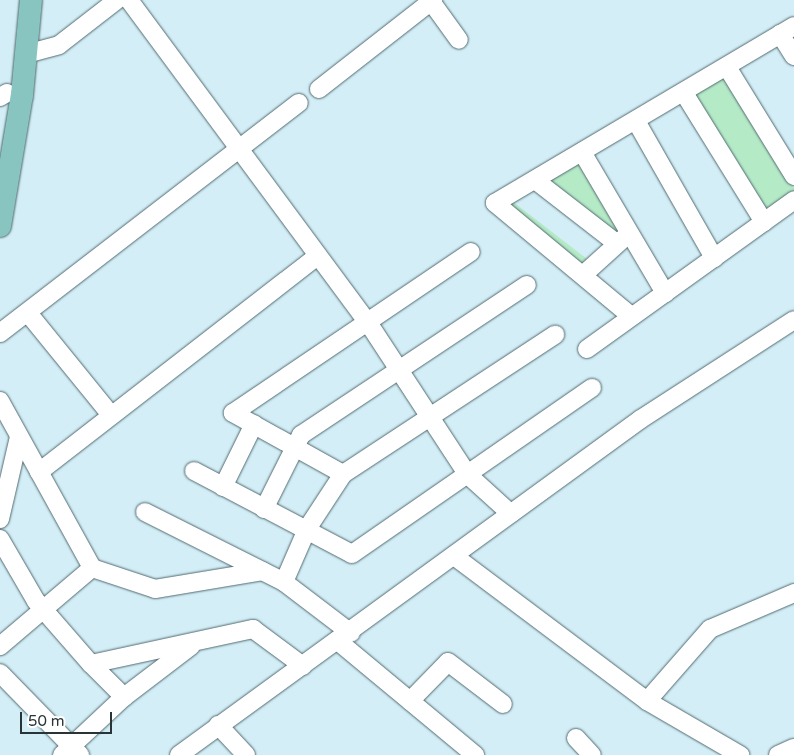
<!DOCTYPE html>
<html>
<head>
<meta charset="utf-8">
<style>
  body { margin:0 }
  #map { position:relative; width:794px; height:755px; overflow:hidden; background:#d3eef6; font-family:"Varela Round",sans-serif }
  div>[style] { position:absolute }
  .green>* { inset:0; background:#b4eac6 }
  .roads { filter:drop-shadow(0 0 1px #526a71) drop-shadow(0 0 1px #526a71) }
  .minor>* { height:18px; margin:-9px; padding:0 9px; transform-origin:9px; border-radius:9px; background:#fff }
  .major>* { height:22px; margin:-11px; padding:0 11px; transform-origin:11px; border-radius:11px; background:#89c5c0 }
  span { translate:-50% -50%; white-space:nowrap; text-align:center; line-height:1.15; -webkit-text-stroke:4px #fff; paint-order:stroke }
  .scale { position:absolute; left:20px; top:712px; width:92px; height:22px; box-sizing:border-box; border:2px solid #293437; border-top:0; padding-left:6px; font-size:15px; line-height:18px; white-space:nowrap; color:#293437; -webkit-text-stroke:4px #fff; paint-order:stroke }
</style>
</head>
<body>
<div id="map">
  <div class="green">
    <i style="clip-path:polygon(724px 75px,794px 188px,794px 195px,765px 213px,692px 95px)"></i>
    <i style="clip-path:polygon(581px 160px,621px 230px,617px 234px,547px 181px)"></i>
    <i style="clip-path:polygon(512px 201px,587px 259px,581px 266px,506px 206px)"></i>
  </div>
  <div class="roads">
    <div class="minor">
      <i style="left:129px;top:0;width:403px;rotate:53.5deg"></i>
      <i style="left:369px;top:324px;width:179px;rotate:56.8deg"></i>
      <i style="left:467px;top:474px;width:59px;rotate:42.3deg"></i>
      <i style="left:430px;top:0;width:49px;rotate:54.1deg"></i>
      <i style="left:780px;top:34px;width:26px;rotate:58deg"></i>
      <i style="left:26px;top:54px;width:34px;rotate:-15deg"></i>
      <i style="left:59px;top:45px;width:73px;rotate:-37.8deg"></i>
      <i style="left:727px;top:67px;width:128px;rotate:58.4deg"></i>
      <i style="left:319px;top:89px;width:145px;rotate:-38deg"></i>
      <i style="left:684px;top:93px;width:152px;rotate:58.2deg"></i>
      <i style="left:0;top:97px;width:8px;rotate:-30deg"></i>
      <i style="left:636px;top:121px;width:158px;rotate:60.3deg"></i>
      <i style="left:582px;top:152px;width:164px;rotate:59.5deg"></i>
      <i style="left:535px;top:180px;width:101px;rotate:37.8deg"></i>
      <i style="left:583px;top:275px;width:55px;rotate:-42.1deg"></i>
      <i style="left:28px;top:313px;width:132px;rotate:50.9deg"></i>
      <i style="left:631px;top:316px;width:177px;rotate:-140.3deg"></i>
      <i style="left:495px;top:203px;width:347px;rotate:-30.6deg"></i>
      <i style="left:0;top:333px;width:377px;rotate:-37.6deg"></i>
      <i style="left:587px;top:349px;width:255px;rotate:-35.7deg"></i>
      <i style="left:0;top:401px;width:191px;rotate:61.1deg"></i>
      <i style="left:92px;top:568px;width:121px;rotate:139.7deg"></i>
      <i style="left:194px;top:471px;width:178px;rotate:27.7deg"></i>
      <i style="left:352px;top:554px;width:292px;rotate:-34.7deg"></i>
      <i style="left:39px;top:472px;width:352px;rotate:-37.8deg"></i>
      <i style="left:343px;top:474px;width:126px;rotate:-151deg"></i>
      <i style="left:233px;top:413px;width:287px;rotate:-34.1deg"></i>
      <i style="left:223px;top:487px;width:70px;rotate:-63.8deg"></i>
      <i style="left:264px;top:509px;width:83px;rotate:-63.4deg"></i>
      <i style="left:301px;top:435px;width:271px;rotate:-33.6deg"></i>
      <i style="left:145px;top:512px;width:156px;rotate:26.7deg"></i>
      <i style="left:284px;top:582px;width:84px;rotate:37.3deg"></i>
      <i style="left:0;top:519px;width:84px;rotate:-77deg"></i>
      <i style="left:0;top:539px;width:72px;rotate:59.9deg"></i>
      <i style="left:36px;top:601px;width:84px;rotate:48.9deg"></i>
      <i style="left:91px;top:664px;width:166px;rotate:-12.2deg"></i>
      <i style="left:253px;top:629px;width:62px;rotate:36.5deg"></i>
      <i style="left:454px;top:556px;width:241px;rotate:36.9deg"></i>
      <i style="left:647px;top:701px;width:108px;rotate:30.1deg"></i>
      <i style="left:92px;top:568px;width:66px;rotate:18.4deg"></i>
      <i style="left:155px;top:589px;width:109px;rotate:-9.5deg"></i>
      <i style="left:284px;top:582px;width:58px;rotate:-66.5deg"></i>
      <i style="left:307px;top:529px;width:66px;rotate:-56.8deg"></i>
      <i style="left:343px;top:474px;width:254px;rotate:-33.3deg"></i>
      <i style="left:339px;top:642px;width:177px;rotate:39.7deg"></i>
      <i style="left:91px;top:664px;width:47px;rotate:45deg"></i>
      <i style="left:0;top:673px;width:115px;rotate:45.7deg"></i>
      <i style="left:410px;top:701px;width:54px;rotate:-45.7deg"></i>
      <i style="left:448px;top:662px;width:69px;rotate:37.4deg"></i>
      <i style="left:647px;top:701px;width:96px;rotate:-48.8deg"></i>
      <i style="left:710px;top:629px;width:91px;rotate:-23.2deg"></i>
      <i style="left:218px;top:725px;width:41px;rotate:47deg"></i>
      <i style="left:576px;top:738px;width:23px;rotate:47deg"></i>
      <i style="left:62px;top:755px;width:85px;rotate:-43.1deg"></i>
      <i style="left:124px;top:697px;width:84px;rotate:-37.3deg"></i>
      <i style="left:179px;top:755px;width:571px;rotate:-36.03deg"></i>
      <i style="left:641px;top:419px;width:182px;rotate:-32.9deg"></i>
      <i style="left:778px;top:755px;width:17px;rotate:-24deg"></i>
    </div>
    <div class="major">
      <i style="left:0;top:226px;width:133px;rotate:-80.5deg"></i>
      <i style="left:22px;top:95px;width:95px;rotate:-84.6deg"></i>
    </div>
  </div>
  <div class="scale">50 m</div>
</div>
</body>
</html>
